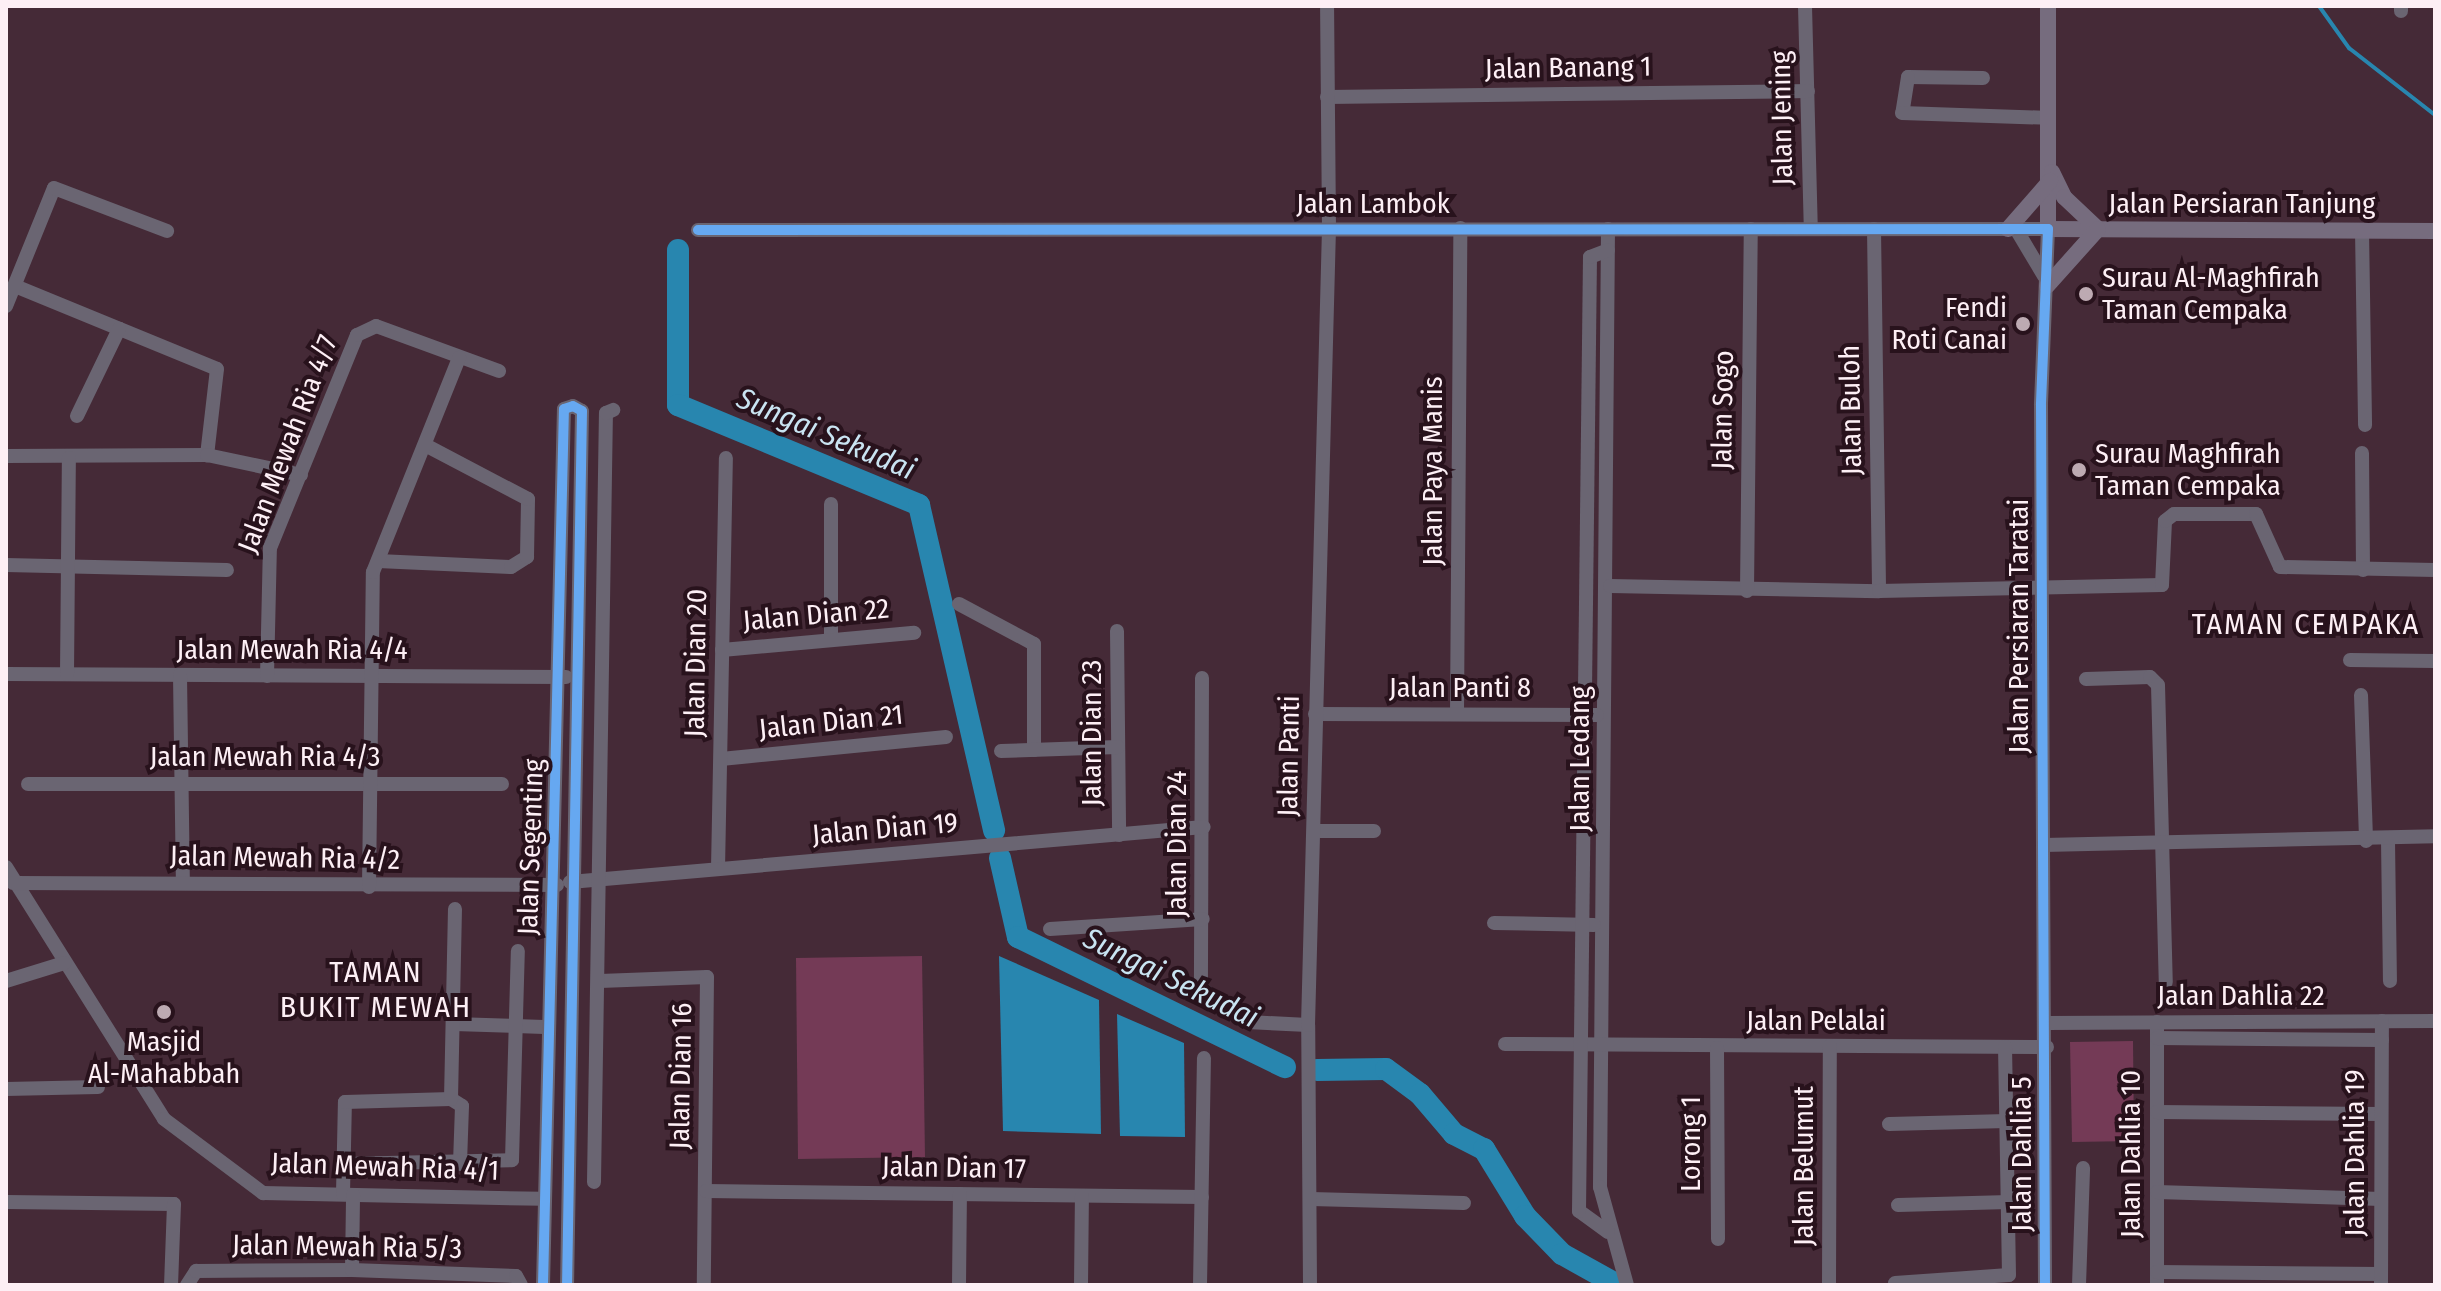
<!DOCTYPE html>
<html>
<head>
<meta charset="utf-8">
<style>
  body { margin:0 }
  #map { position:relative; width:2441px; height:1291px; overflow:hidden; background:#452a37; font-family:"Fira Sans Condensed",sans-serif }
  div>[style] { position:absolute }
  .green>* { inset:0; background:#743a56 }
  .water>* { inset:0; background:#2886af }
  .stream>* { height:4px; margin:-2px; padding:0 2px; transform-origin:2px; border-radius:2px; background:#2886af }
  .river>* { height:22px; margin:-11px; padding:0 11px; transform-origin:11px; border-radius:11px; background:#2886af }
  .minor>* { height:14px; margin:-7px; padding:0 7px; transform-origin:7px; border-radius:7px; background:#6a6572 }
  .major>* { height:16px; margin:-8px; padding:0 8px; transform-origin:8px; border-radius:8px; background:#766c7e }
  .cycleway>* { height:10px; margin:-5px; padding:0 5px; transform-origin:5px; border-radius:5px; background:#66a8f1 }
  .dots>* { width:22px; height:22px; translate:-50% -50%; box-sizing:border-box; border:4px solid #28121c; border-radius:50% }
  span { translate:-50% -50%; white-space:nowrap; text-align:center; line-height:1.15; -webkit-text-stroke:8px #28121c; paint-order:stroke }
  .street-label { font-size:28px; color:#fdeff5 }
  .poi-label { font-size:28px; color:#fdeff5 }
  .left { translate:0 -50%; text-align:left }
  .right { translate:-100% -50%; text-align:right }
  .water-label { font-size:30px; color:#c9e4f2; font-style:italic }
  .neighbourhood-label { font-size:30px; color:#fdeff5; letter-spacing:2px }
  .frame { position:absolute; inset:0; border:8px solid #fdeff5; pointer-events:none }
</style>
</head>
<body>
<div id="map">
  <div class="green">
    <i style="clip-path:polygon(922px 956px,925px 1157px,798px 1159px,796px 958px)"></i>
    <i style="clip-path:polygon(2133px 1041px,2134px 1141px,2072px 1142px,2070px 1042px)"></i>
  </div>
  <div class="water">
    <i style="clip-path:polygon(999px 956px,1099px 1000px,1101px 1134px,1003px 1131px)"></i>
    <i style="clip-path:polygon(1117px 1014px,1184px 1043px,1185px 1137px,1120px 1136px)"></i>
  </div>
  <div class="stream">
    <i style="left:2319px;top:6px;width:52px;rotate:54.5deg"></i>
    <i style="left:2349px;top:48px;width:109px;rotate:37.9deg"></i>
  </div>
  <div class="river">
    <i style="left:678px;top:250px;width:155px;rotate:90deg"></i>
    <i style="left:678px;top:405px;width:261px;rotate:22.5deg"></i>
    <i style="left:919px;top:505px;width:334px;rotate:77deg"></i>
    <i style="left:1000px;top:858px;width:81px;rotate:77.2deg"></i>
    <i style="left:1018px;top:937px;width:297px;rotate:26deg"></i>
    <i style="left:1317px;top:1070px;width:69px;rotate:-0.8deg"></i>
    <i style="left:1386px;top:1069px;width:42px;rotate:36.3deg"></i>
    <i style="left:1420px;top:1094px;width:52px;rotate:49.6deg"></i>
    <i style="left:1454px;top:1134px;width:34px;rotate:27deg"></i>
    <i style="left:1484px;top:1149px;width:79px;rotate:58.5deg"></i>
    <i style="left:1525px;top:1216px;width:53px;rotate:45.8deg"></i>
    <i style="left:1562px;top:1254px;width:62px;rotate:29.1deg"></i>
  </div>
  <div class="minor">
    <i style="left:1805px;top:6px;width:223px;rotate:88.5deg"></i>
    <i style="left:2401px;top:6px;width:5px;rotate:90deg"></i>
    <i style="left:1983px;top:78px;width:75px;rotate:-179.2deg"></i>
    <i style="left:1908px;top:77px;width:36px;rotate:99deg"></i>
    <i style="left:1902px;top:113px;width:147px;rotate:1.9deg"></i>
    <i style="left:1327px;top:97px;width:481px;rotate:-0.7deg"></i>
    <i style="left:1608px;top:229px;width:958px;rotate:90.48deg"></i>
    <i style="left:1600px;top:1187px;width:102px;rotate:74.6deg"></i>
    <i style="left:1874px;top:229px;width:362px;rotate:89.2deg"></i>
    <i style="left:2016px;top:229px;width:55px;rotate:59.2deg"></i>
    <i style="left:698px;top:230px;width:1350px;rotate:-0.04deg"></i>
    <i style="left:2048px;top:229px;width:176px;rotate:92.3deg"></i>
    <i style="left:2041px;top:405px;width:880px;rotate:89.74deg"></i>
    <i style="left:2362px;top:230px;width:195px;rotate:89.1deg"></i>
    <i style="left:15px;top:286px;width:218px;rotate:22.3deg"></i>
    <i style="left:217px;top:369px;width:87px;rotate:96.6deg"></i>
    <i style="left:6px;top:306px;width:127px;rotate:-67.9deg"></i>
    <i style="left:54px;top:188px;width:121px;rotate:20.8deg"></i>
    <i style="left:77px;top:416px;width:97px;rotate:-64.2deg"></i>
    <i style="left:2362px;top:453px;width:117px;rotate:89.5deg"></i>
    <i style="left:6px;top:456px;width:201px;rotate:-0.3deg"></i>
    <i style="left:207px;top:455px;width:96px;rotate:12deg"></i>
    <i style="left:378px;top:561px;width:133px;rotate:2.6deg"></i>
    <i style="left:511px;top:567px;width:19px;rotate:-32deg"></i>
    <i style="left:527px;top:557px;width:58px;rotate:-89deg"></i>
    <i style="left:528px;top:499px;width:114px;rotate:-152.3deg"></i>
    <i style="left:6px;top:565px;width:221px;rotate:1.3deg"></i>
    <i style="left:1610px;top:586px;width:269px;rotate:1.1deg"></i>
    <i style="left:1879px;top:591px;width:283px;rotate:-1.2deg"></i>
    <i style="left:2162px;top:585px;width:64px;rotate:-87.3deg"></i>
    <i style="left:2165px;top:521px;width:11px;rotate:-38deg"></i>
    <i style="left:2174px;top:514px;width:82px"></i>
    <i style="left:2256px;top:514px;width:58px;rotate:65.6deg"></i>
    <i style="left:2280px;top:567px;width:155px;rotate:1.1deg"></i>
    <i style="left:1747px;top:591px;width:362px;rotate:-89.4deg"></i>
    <i style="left:959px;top:604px;width:85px;rotate:28.1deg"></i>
    <i style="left:1034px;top:644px;width:106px;rotate:90deg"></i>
    <i style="left:1117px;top:631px;width:204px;rotate:89.4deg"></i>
    <i style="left:831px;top:640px;width:136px;rotate:-90deg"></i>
    <i style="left:722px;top:650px;width:193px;rotate:-5.1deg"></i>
    <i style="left:2350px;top:660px;width:85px;rotate:0.7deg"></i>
    <i style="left:6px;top:674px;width:560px;rotate:0.31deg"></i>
    <i style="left:67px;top:674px;width:216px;rotate:-89.5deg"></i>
    <i style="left:180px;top:675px;width:206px;rotate:89.2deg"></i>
    <i style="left:267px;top:676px;width:128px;rotate:-88.7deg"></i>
    <i style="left:270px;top:548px;width:230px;rotate:-67.8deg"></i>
    <i style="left:357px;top:335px;width:21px;rotate:-25deg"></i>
    <i style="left:376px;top:326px;width:131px;rotate:20.1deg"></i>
    <i style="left:1202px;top:678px;width:310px;rotate:90.2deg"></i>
    <i style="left:1201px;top:988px;width:57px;rotate:36.5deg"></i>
    <i style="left:1247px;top:1022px;width:61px;rotate:2.8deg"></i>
    <i style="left:2086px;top:679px;width:64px;rotate:-1.8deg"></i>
    <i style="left:2150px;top:677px;width:11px;rotate:45deg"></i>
    <i style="left:2158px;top:685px;width:297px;rotate:88.5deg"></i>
    <i style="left:2361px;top:695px;width:146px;rotate:88deg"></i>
    <i style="left:1457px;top:713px;width:485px;rotate:-89.6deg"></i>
    <i style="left:1315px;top:714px;width:282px;rotate:0.2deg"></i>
    <i style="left:1001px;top:751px;width:117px;rotate:-2deg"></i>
    <i style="left:721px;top:759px;width:226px;rotate:-5.6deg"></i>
    <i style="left:28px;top:784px;width:474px"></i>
    <i style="left:1314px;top:831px;width:60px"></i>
    <i style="left:2388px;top:841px;width:140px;rotate:89.2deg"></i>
    <i style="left:2044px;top:845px;width:391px;rotate:-1.3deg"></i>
    <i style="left:6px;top:867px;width:297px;rotate:57.9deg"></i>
    <i style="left:164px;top:1119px;width:124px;rotate:36.8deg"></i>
    <i style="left:263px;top:1193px;width:279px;rotate:1.2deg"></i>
    <i style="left:718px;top:869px;width:411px;rotate:-88.9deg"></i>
    <i style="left:570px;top:882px;width:636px;rotate:-4.96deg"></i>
    <i style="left:13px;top:883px;width:544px;rotate:0.21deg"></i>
    <i style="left:369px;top:887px;width:315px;rotate:-89.3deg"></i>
    <i style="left:373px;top:572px;width:231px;rotate:-68.1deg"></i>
    <i style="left:1494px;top:923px;width:100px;rotate:1.1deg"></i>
    <i style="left:1050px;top:929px;width:153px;rotate:-3.7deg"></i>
    <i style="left:6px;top:981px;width:61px;rotate:-17.2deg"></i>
    <i style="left:600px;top:981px;width:107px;rotate:-2.1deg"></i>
    <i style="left:707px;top:977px;width:308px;rotate:90.6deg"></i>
    <i style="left:2157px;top:1022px;width:263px;rotate:90deg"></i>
    <i style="left:2047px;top:1023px;width:388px;rotate:-0.3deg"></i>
    <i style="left:454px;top:1024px;width:90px;rotate:1.9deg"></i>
    <i style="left:2157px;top:1038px;width:225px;rotate:0.5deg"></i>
    <i style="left:1505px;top:1044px;width:542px;rotate:0.32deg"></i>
    <i style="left:1717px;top:1048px;width:191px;rotate:89.7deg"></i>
    <i style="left:6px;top:1089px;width:92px;rotate:-1.2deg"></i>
    <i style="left:451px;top:1099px;width:13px;rotate:32deg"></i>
    <i style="left:462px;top:1106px;width:58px;rotate:92deg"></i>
    <i style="left:2157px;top:1112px;width:224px;rotate:0.5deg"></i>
    <i style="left:1889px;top:1124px;width:118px;rotate:-1.5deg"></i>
    <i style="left:342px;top:1164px;width:170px;rotate:-1.3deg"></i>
    <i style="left:512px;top:1160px;width:209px;rotate:-88.4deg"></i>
    <i style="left:594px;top:1182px;width:769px;rotate:-89.11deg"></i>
    <i style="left:606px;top:413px;width:8px;rotate:-23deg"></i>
    <i style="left:706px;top:1191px;width:496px;rotate:0.7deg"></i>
    <i style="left:2157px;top:1192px;width:224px;rotate:1.8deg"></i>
    <i style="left:343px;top:1194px;width:92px;rotate:-88.8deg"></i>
    <i style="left:345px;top:1102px;width:106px;rotate:-1.6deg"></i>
    <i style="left:451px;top:1099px;width:190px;rotate:-88.8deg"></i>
    <i style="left:1311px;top:1199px;width:153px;rotate:1.5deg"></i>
    <i style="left:6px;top:1202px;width:168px;rotate:0.7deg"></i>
    <i style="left:174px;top:1204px;width:81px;rotate:92.1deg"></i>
    <i style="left:1898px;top:1205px;width:111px;rotate:-1.5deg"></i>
    <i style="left:1608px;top:1232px;width:36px;rotate:-144deg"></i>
    <i style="left:1579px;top:1211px;width:954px;rotate:-89.34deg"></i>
    <i style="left:1590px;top:257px;width:19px;rotate:-21deg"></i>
    <i style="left:352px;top:1270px;width:75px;rotate:-89.2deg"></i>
    <i style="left:2157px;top:1272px;width:224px;rotate:0.5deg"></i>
    <i style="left:1895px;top:1283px;width:114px;rotate:-4deg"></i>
    <i style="left:2009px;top:1275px;width:228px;rotate:-91deg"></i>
    <i style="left:187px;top:1285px;width:17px;rotate:-57deg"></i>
    <i style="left:196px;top:1271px;width:156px;rotate:-0.4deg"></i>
    <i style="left:352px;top:1270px;width:164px;rotate:2.1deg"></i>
    <i style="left:516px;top:1276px;width:10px;rotate:61deg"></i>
    <i style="left:543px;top:1285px;width:876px;rotate:-88.63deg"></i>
    <i style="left:564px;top:409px;width:9px;rotate:-18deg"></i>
    <i style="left:573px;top:406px;width:10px;rotate:29deg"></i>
    <i style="left:582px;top:411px;width:874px;rotate:90.98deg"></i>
    <i style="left:959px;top:1285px;width:91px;rotate:-89.4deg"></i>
    <i style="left:1081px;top:1285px;width:89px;rotate:-89.4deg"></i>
    <i style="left:1200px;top:1285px;width:227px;rotate:-89deg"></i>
    <i style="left:1310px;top:1285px;width:260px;rotate:-90.4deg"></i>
    <i style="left:1308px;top:1025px;width:797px;rotate:-88.49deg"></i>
    <i style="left:1329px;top:228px;width:222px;rotate:-90.5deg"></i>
    <i style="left:1829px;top:1285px;width:239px;rotate:-89.8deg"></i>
    <i style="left:2079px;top:1285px;width:117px;rotate:-88deg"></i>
    <i style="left:2381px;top:1285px;width:264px;rotate:-89.8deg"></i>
  </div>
  <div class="major">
    <i style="left:2048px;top:6px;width:223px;rotate:90deg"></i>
    <i style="left:2048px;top:229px;width:387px;rotate:0.3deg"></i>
    <i style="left:2052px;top:172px;width:28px;rotate:64deg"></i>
    <i style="left:2064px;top:197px;width:47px;rotate:43.3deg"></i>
    <i style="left:2008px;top:229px;width:64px;rotate:-48.8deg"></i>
    <i style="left:2047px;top:286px;width:76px;rotate:-48.2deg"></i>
  </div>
  <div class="cycleway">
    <i style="left:698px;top:230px;width:1350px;rotate:-0.04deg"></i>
    <i style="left:2048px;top:229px;width:176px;rotate:92.3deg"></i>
    <i style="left:2041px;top:405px;width:880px;rotate:89.74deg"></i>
    <i style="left:543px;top:1285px;width:876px;rotate:-88.63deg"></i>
    <i style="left:564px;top:409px;width:9px;rotate:-18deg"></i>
    <i style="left:573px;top:406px;width:10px;rotate:29deg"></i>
    <i style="left:582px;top:411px;width:874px;rotate:90.98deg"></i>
  </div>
  <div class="dots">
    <i style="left:2086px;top:294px;background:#bdaab2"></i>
    <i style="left:2023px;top:324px;background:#bdaab2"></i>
    <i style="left:2079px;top:470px;background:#bdaab2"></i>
    <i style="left:164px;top:1012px;background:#bdaab2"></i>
  </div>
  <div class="street-label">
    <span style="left:1568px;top:68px;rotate:-1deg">Jalan Banang 1</span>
    <span style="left:1782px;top:118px;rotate:-91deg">Jalan Jening</span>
    <span style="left:1373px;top:204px">Jalan Lambok</span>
    <span style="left:2242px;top:204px">Jalan Persiaran Tanjung</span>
    <span style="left:1723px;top:410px;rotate:-89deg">Jalan Sogo</span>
    <span style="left:1851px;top:410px;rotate:-91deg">Jalan Buloh</span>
    <span style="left:288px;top:444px;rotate:-69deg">Jalan Mewah Ria 4/7</span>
    <span style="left:1433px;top:471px;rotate:-90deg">Jalan Paya Manis</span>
    <span style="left:816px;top:615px;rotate:-5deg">Jalan Dian 22</span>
    <span style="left:2019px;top:626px;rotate:-90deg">Jalan Persiaran Taratai</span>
    <span style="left:292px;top:650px">Jalan Mewah Ria 4/4</span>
    <span style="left:696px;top:663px;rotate:-89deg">Jalan Dian 20</span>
    <span style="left:1460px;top:688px">Jalan Panti 8</span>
    <span style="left:831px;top:722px;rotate:-6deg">Jalan Dian 21</span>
    <span style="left:1092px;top:733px;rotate:-90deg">Jalan Dian 23</span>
    <span style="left:1289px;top:756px;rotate:-89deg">Jalan Panti</span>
    <span style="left:265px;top:757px">Jalan Mewah Ria 4/3</span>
    <span style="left:1580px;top:759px;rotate:-90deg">Jalan Ledang</span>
    <span style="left:885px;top:829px;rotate:-5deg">Jalan Dian 19</span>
    <span style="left:1177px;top:844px;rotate:-90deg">Jalan Dian 24</span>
    <span style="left:531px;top:847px;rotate:-88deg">Jalan Segenting</span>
    <span style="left:285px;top:858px;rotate:1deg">Jalan Mewah Ria 4/2</span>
    <span style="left:2241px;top:996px">Jalan Dahlia 22</span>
    <span style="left:1816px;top:1021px">Jalan Pelalai</span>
    <span style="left:681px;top:1076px;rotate:-89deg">Jalan Dian 16</span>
    <span style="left:1691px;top:1144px;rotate:-90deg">Lorong 1</span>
    <span style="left:2355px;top:1153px;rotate:-90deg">Jalan Dahlia 19</span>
    <span style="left:2022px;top:1154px;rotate:-90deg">Jalan Dahlia 5</span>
    <span style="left:2131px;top:1154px;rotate:-90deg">Jalan Dahlia 10</span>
    <span style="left:1804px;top:1166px;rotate:-90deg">Jalan Belumut</span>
    <span style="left:385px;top:1167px;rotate:2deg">Jalan Mewah Ria 4/1</span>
    <span style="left:954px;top:1168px;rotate:1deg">Jalan Dian 17</span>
    <span style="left:347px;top:1247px;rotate:1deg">Jalan Mewah Ria 5/3</span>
  </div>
  <div class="poi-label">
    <span class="left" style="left:2102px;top:294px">Surau Al-Maghfirah<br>Taman Cempaka</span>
    <span class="right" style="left:2007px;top:324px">Fendi<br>Roti Canai</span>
    <span class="left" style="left:2095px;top:470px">Surau Maghfirah<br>Taman Cempaka</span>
    <span style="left:164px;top:1058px">Masjid<br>Al-Mahabbah</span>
  </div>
  <div class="water-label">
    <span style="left:826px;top:434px;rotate:23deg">Sungai Sekudai</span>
    <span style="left:1171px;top:978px;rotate:26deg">Sungai Sekudai</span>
  </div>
  <div class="neighbourhood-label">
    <span style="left:2306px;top:624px">TAMAN CEMPAKA</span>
    <span style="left:376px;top:989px">TAMAN<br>BUKIT MEWAH</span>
  </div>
  <div class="frame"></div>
</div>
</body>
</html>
